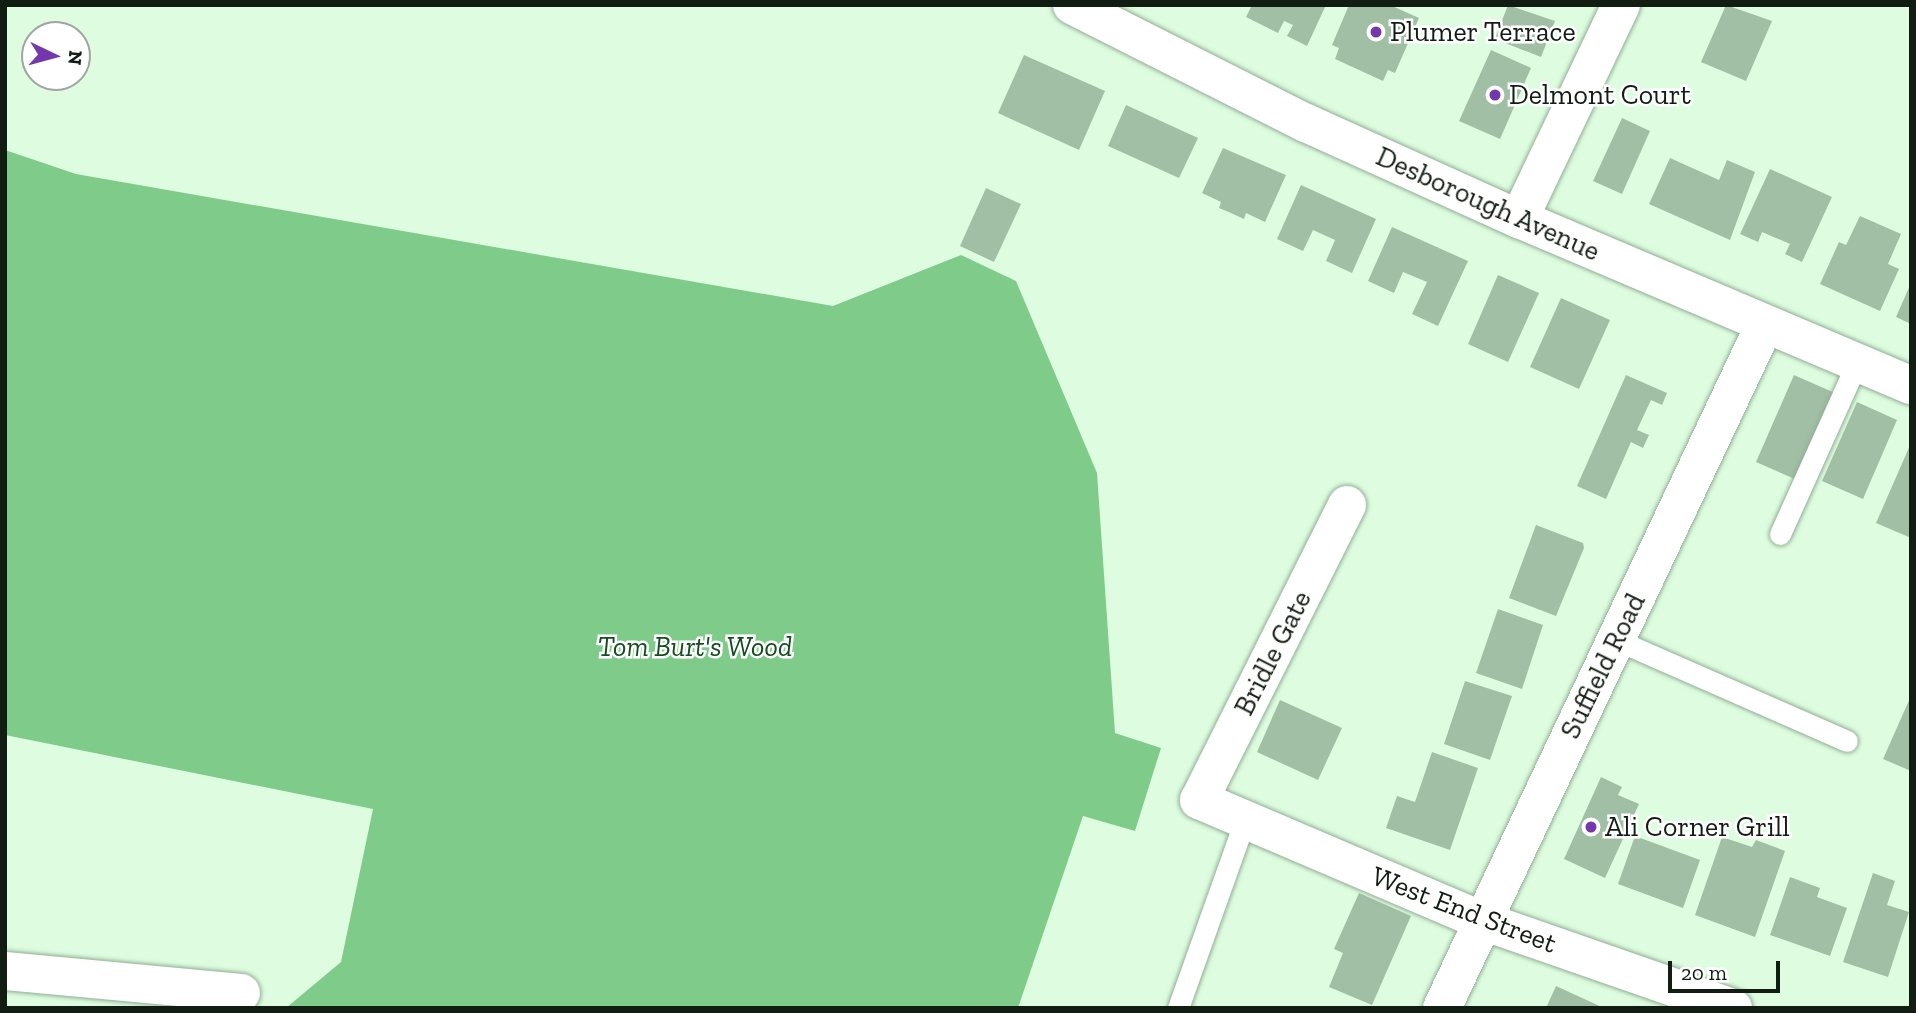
<!DOCTYPE html>
<html>
<head>
<meta charset="utf-8">
<style>
  body { margin:0 }
  #map { position:relative; width:1916px; height:1013px; overflow:hidden; background:#defde0; font-family:"Zilla Slab",serif }
  div>[style] { position:absolute }
  .forest>* { inset:0; background:#7fcc8a }
  .building>* { inset:0; background:#a1bfa4 }
  .roads { filter:drop-shadow(0 0 2px #91ae94) drop-shadow(0 0 2px #91ae94) }
  .lane>* { height:21px; margin:-10.5px; padding:0 10.5px; transform-origin:10.5px; border-radius:10.5px; background:#fff }
  .street>* { height:38px; margin:-19px; padding:0 19px; transform-origin:19px; border-radius:19px; background:#fff }
  .secondary>* { height:38px; margin:-19px; padding:0 19px; transform-origin:19px; border-radius:19px; background:#fff }
  .dots>* { width:19px; height:19px; translate:-50% -50%; box-sizing:border-box; border:4px solid #fff; border-radius:50% }
  span { translate:-50% -50%; white-space:nowrap; text-align:center; line-height:1.15; -webkit-text-stroke:5px #fff; paint-order:stroke }
  .poi-label { font-size:28px; color:#111c12 }
  .left { translate:0 -50%; text-align:left }
  .street-label { font-size:28px; color:#111c12 }
  .park-label { font-size:28px; color:#154c21; font-style:italic }
  .frame { position:absolute; inset:0; border:7px solid #111c12; pointer-events:none }
  .north { position:absolute; left:21px; top:21px; width:70px; height:70px; box-sizing:border-box; background:#fff; border:2px solid #a0a4a0; border-radius:50%; rotate:95deg; font-size:19px; font-weight:700; line-height:28px; text-align:center; color:#111c12 }
  .north::after { content:''; display:block; margin:auto; width:24px; height:32px; background:#7537ac; clip-path:polygon(50% 0,100% 100%,50% 72%,0 100%) }
  .scale { position:absolute; left:1668px; top:961px; width:112px; height:32px; box-sizing:border-box; border:4px solid #111c12; border-top:0; padding-left:9px; font-size:21px; line-height:24px; white-space:nowrap; color:#111c12; -webkit-text-stroke:5px #fff; paint-order:stroke }
</style>
</head>
<body>
<div id="map">
  <div class="forest">
    <i style="clip-path:polygon(5px 150px,76px 174px,833px 306px,961px 255px,1016px 281px,1097px 473px,1115px 733px,1161px 748px,1135px 831px,1083px 816px,1018px 1008px,286px 1008px,341px 962px,373px 809px,5px 735px)"></i>
  </div>
  <div class="building">
    <i style="clip-path:polygon(1252px 5px,1326px 5px,1307px 46px,1287px 36px,1293px 25px,1284px 21px,1278px 33px,1246px 17px)"></i>
    <i style="clip-path:polygon(1349px 5px,1390px 5px,1419px 18px,1395px 73px,1388px 70px,1383px 81px,1335px 59px,1339px 48px,1332px 45px)"></i>
    <i style="clip-path:polygon(1508px 5px,1555px 21px,1541px 57px,1495px 39px)"></i>
    <i style="clip-path:polygon(1726px 5px,1772px 21px,1746px 81px,1701px 62px)"></i>
    <i style="clip-path:polygon(1491px 50px,1531px 68px,1500px 139px,1459px 121px)"></i>
    <i style="clip-path:polygon(1024px 55px,1105px 91px,1079px 150px,998px 113px)"></i>
    <i style="clip-path:polygon(1126px 105px,1198px 138px,1179px 178px,1108px 146px)"></i>
    <i style="clip-path:polygon(1622px 118px,1650px 131px,1622px 194px,1593px 181px)"></i>
    <i style="clip-path:polygon(1223px 148px,1286px 175px,1265px 222px,1246px 213px,1244px 219px,1231px 213px,1219px 208px,1221px 202px,1202px 193px)"></i>
    <i style="clip-path:polygon(1670px 158px,1719px 180px,1727px 160px,1755px 172px,1730px 240px,1649px 204px)"></i>
    <i style="clip-path:polygon(1770px 169px,1832px 197px,1802px 262px,1785px 254px,1790px 244px,1762px 232px,1758px 242px,1740px 234px)"></i>
    <i style="clip-path:polygon(1301px 185px,1376px 219px,1352px 273px,1326px 261px,1335px 240px,1313px 230px,1303px 251px,1277px 239px)"></i>
    <i style="clip-path:polygon(986px 188px,1021px 204px,994px 262px,960px 246px)"></i>
    <i style="clip-path:polygon(1860px 216px,1901px 234px,1888px 264px,1899px 269px,1880px 311px,1820px 284px,1839px 242px,1846px 245px)"></i>
    <i style="clip-path:polygon(1392px 227px,1468px 261px,1438px 326px,1412px 314px,1427px 282px,1403px 272px,1394px 293px,1368px 281px)"></i>
    <i style="clip-path:polygon(1498px 275px,1539px 293px,1508px 362px,1468px 344px)"></i>
    <i style="clip-path:polygon(1911px 283px,1911px 324px,1896px 317px)"></i>
    <i style="clip-path:polygon(1561px 298px,1610px 320px,1579px 389px,1530px 367px)"></i>
    <i style="clip-path:polygon(1626px 375px,1667px 393px,1662px 405px,1651px 400px,1637px 430px,1649px 435px,1643px 448px,1631px 442px,1606px 499px,1577px 486px)"></i>
    <i style="clip-path:polygon(1794px 375px,1835px 393px,1797px 480px,1756px 462px)"></i>
    <i style="clip-path:polygon(1857px 402px,1897px 420px,1863px 499px,1822px 481px)"></i>
    <i style="clip-path:polygon(1911px 443px,1911px 538px,1876px 523px)"></i>
    <i style="clip-path:polygon(1536px 525px,1583px 543px,1584px 548px,1556px 616px,1509px 598px)"></i>
    <i style="clip-path:polygon(1498px 609px,1543px 625px,1522px 689px,1476px 673px)"></i>
    <i style="clip-path:polygon(1465px 681px,1512px 696px,1490px 760px,1444px 744px)"></i>
    <i style="clip-path:polygon(1911px 696px,1911px 771px,1883px 759px)"></i>
    <i style="clip-path:polygon(1280px 700px,1342px 728px,1318px 780px,1257px 752px)"></i>
    <i style="clip-path:polygon(1432px 752px,1478px 768px,1450px 850px,1386px 828px,1397px 796px,1415px 802px)"></i>
    <i style="clip-path:polygon(1601px 777px,1622px 787px,1618px 795px,1639px 804px,1605px 878px,1564px 859px)"></i>
    <i style="clip-path:polygon(1635px 836px,1700px 860px,1683px 908px,1618px 884px)"></i>
    <i style="clip-path:polygon(1722px 837px,1752px 847px,1756px 840px,1785px 851px,1755px 937px,1695px 915px)"></i>
    <i style="clip-path:polygon(1873px 873px,1895px 881px,1887px 905px,1909px 912px,1888px 977px,1843px 962px)"></i>
    <i style="clip-path:polygon(1790px 877px,1820px 888px,1817px 897px,1847px 908px,1830px 956px,1770px 935px)"></i>
    <i style="clip-path:polygon(1359px 893px,1411px 916px,1372px 1005px,1329px 987px,1343px 953px,1334px 949px)"></i>
    <i style="clip-path:polygon(1556px 986px,1604px 1008px,1546px 1008px)"></i>
  </div>
  <div class="roads">
    <div class="lane">
      <i style="left:1780px;top:534px;width:188px;rotate:-65.8deg"></i>
      <i style="left:1617px;top:640px;width:251px;rotate:23.7deg"></i>
      <i style="left:1178px;top:1008px;width:200px;rotate:-70.4deg"></i>
    </div>
    <div class="street">
      <i style="left:1519px;top:219px;width:237px;rotate:-64.5deg"></i>
      <i style="left:1347px;top:505px;width:330px;rotate:116.6deg"></i>
      <i style="left:1199px;top:800px;width:306px;rotate:23.1deg"></i>
      <i style="left:1480px;top:920px;width:268px;rotate:19.2deg"></i>
      <i style="left:5px;top:971px;width:237px;rotate:5.3deg"></i>
    </div>
    <div class="secondary">
      <i style="left:1072px;top:5px;width:262px;rotate:26.8deg"></i>
      <i style="left:1306px;top:123px;width:234px;rotate:24.3deg"></i>
      <i style="left:1519px;top:219px;width:426px;rotate:23deg"></i>
      <i style="left:1442px;top:1008px;width:756px;rotate:-64.72deg"></i>
    </div>
  </div>
  <div class="dots">
    <i style="left:1376px;top:32px;background:#7537ac"></i>
    <i style="left:1495px;top:95px;background:#7537ac"></i>
    <i style="left:1591px;top:827px;background:#7537ac"></i>
  </div>
  <div class="poi-label">
    <span class="left" style="left:1390px;top:32px">Plumer Terrace</span>
    <span class="left" style="left:1509px;top:95px">Delmont Court</span>
    <span class="left" style="left:1605px;top:827px">Ali Corner Grill</span>
  </div>
  <div class="street-label">
    <span style="left:1488px;top:204px;rotate:24deg">Desborough Avenue</span>
    <span style="left:1273px;top:653px;rotate:-63deg">Bridle Gate</span>
    <span style="left:1603px;top:666px;rotate:-64deg">Suffield Road</span>
    <span style="left:1464px;top:910px;rotate:21deg">West End Street</span>
  </div>
  <div class="park-label">
    <span style="left:695px;top:647px">Tom Burt's Wood</span>
  </div>
  <div class="frame"></div>
  <div class="north">N</div>
  <div class="scale">20 m</div>
</div>
</body>
</html>
